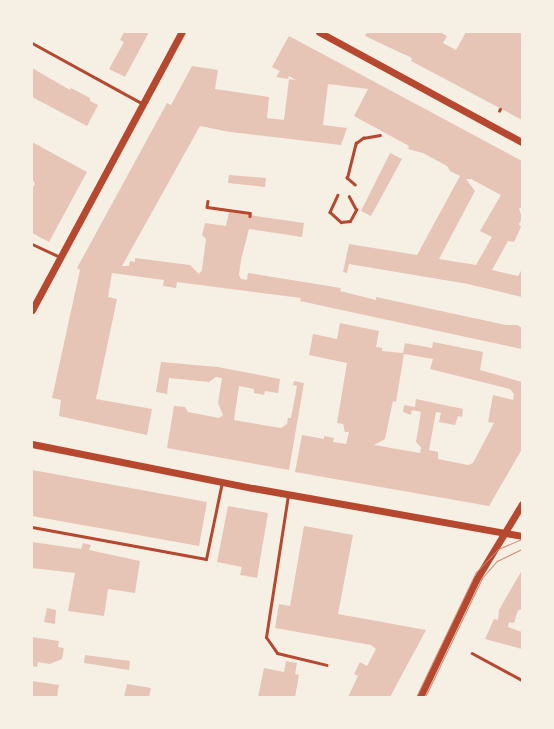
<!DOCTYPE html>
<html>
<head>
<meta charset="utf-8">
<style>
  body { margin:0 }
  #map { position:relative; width:554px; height:729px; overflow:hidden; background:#f6efe4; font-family:"Archivo Narrow",sans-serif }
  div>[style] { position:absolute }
  .building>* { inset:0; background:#e6c5b7 }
  .path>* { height:2.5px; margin:-1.25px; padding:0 1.25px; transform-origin:1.25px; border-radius:1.25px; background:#b5482f }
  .service>* { height:3px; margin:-1.5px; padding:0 1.5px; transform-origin:1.5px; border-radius:1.5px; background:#b5482f }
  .tertiary>* { height:7px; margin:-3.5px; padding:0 3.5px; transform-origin:3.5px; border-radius:3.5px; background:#b5482f }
  .tram>* { height:1px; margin:-0.5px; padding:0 0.5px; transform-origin:0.5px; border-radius:0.5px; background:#cf8b77 }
  span { translate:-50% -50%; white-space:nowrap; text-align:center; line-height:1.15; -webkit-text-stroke:4px #f6efe4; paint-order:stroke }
  .frame { position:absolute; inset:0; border:33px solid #f6efe4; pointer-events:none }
</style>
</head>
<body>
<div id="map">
  <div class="building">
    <i style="clip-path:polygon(124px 32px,149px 32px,125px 77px,109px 69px,124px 42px,120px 40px)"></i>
    <i style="clip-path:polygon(367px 32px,440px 32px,447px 36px,443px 43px,456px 50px,466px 32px,522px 32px,522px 120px,411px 61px,412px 58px,365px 36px)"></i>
    <i style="clip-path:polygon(evenodd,289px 36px,522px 161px,522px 208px,519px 208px,522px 218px,519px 224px,521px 227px,514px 242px,508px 241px,492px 270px,518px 276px,522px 269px,522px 297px,468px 284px,349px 264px,347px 273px,343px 272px,349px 244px,417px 255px,460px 176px,450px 171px,447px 166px,423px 153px,408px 149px,409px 146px,354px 116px,368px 89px,328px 84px,323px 125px,347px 128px,341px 145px,230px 132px,200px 126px,122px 266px,129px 266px,130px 261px,135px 262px,135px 258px,190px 265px,199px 274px,202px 270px,206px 239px,202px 235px,205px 223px,226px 226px,229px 212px,304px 223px,302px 237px,249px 229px,241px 260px,239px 275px,241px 279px,247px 280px,248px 273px,341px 288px,340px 291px,376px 300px,376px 297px,506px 325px,517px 325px,522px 328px,522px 349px,300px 301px,301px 298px,177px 282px,176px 288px,163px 286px,164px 280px,112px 273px,108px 297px,117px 299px,96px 399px,152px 409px,147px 435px,59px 416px,61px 400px,52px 398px,80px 270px,77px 268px,167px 103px,171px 105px,192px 66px,218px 70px,215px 89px,269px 97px,267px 118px,284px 120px,289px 79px,296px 80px,289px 76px,288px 79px,276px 77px,280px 71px,272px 67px,289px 36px,466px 179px,471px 179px,501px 195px,480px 231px,492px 237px,476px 265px,439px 259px,475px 191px,466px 179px)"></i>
    <i style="clip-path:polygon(32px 68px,70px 90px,71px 88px,90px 98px,90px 101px,98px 105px,87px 126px,32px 97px)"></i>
    <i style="clip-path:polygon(32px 142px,87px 172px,49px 242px,32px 233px,32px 189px,35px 184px,32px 178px)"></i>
    <i style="clip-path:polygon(390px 153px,402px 159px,371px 216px,361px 211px)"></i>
    <i style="clip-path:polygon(229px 175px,266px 178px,265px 187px,228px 183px)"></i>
    <i style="clip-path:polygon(evenodd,340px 323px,379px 331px,376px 347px,382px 348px,382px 351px,403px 353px,405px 343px,432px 348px,433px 342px,483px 352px,480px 370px,522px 382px,522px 449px,489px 506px,295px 472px,302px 435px,324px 439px,324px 436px,334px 438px,333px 442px,346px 444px,349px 432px,345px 432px,343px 424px,337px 423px,347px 363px,309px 355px,313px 334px,337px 339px,340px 323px,404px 354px,433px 359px,430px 369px,510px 389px,514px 394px,513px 400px,493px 395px,488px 422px,494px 423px,473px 463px,468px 465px,438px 459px,438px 452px,429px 450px,436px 412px,441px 413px,439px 422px,455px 425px,458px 416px,462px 417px,463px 409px,416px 399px,415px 407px,404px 405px,403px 412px,411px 415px,412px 410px,421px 412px,416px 442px,421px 447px,420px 453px,374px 445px,385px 439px,393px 401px,396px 402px,404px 354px)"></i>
    <i style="clip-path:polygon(161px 362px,218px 367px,280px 379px,278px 393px,265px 391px,264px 395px,254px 393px,254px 389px,239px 386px,234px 420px,281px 428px,287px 424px,288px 418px,291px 418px,297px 386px,293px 385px,294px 381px,304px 383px,289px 470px,167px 448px,174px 406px,185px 407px,188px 412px,219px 418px,223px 415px,218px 403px,222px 378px,216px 377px,209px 382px,169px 378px,167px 394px,156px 392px)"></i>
    <i style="clip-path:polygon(32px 470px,207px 502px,199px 546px,32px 516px)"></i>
    <i style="clip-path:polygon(228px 506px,268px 513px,257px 578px,240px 575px,242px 567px,217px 562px)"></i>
    <i style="clip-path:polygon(304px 526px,353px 535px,338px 614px,426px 630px,390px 697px,348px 697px,358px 676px,354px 674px,360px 662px,367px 666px,376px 649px,371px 645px,275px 628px,279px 604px,290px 606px)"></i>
    <i style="clip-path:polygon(32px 542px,81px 549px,83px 543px,91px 545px,89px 550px,140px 561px,135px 593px,108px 589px,104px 616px,68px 611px,75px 573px,32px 568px)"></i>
    <i style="clip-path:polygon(522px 570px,522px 610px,518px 610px,514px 623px,509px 622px,508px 627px,522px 632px,522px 649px,485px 639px,494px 619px,498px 620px,499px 610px)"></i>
    <i style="clip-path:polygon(47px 608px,56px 610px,55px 624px,44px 622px)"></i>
    <i style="clip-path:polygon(32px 637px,59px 641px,58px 647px,64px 648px,62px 659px,50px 664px,38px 662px,37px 667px,32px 666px)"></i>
    <i style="clip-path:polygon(85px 655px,130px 661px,129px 670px,84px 663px)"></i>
    <i style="clip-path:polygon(286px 661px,297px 663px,295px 674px,299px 675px,295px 697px,258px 697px,264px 668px,284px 672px)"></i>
    <i style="clip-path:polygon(32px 681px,59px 685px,57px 697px,32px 697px)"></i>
    <i style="clip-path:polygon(127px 684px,151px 688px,149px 697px,124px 697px)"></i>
  </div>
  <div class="path">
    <i style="left:499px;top:111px;width:2px;rotate:-63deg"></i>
    <i style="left:355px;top:185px;width:11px;rotate:-139deg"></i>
    <i style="left:347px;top:178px;width:36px;rotate:-76deg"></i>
    <i style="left:356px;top:143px;width:9px;rotate:-36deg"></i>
    <i style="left:363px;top:138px;width:17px;rotate:-10deg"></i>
    <i style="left:338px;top:195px;width:19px;rotate:115deg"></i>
    <i style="left:330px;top:212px;width:15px;rotate:42deg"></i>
    <i style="left:341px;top:222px;width:9px;rotate:-6deg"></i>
    <i style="left:350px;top:221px;width:13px;rotate:-61deg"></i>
    <i style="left:356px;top:210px;width:15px;rotate:-118deg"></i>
    <i style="left:208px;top:201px;width:6px;rotate:99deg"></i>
    <i style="left:207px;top:207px;width:43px;rotate:7.9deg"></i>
    <i style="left:250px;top:213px;width:3px;rotate:90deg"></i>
    <i style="left:472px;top:653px;width:57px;rotate:28.4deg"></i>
  </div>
  <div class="service">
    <i style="left:32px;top:43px;width:127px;rotate:28.8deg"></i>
    <i style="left:32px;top:244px;width:31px;rotate:25deg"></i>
    <i style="left:288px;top:495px;width:144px;rotate:98.8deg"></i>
    <i style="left:266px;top:637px;width:19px;rotate:55deg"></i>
    <i style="left:277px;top:653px;width:51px;rotate:13.5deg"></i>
    <i style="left:32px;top:527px;width:177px;rotate:10.4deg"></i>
    <i style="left:206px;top:559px;width:79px;rotate:-78.3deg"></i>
  </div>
  <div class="tertiary">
    <i style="left:319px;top:32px;width:231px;rotate:28.5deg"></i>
    <i style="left:32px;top:310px;width:316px;rotate:-61.7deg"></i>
    <i style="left:32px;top:444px;width:225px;rotate:11.3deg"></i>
    <i style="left:253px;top:488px;width:273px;rotate:10.1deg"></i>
    <i style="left:420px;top:697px;width:130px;rotate:-64.4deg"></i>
    <i style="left:476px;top:580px;width:89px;rotate:-58.8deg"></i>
  </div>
  <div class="tram">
    <i style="left:416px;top:697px;width:139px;rotate:-64.4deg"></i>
    <i style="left:476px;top:572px;width:32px;rotate:-46deg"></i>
    <i style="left:498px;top:549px;width:26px;rotate:-23deg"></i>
    <i style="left:425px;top:697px;width:132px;rotate:-64.4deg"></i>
    <i style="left:482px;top:578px;width:23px;rotate:-49deg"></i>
    <i style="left:497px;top:561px;width:28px;rotate:-26deg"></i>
  </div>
  <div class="frame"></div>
</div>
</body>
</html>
